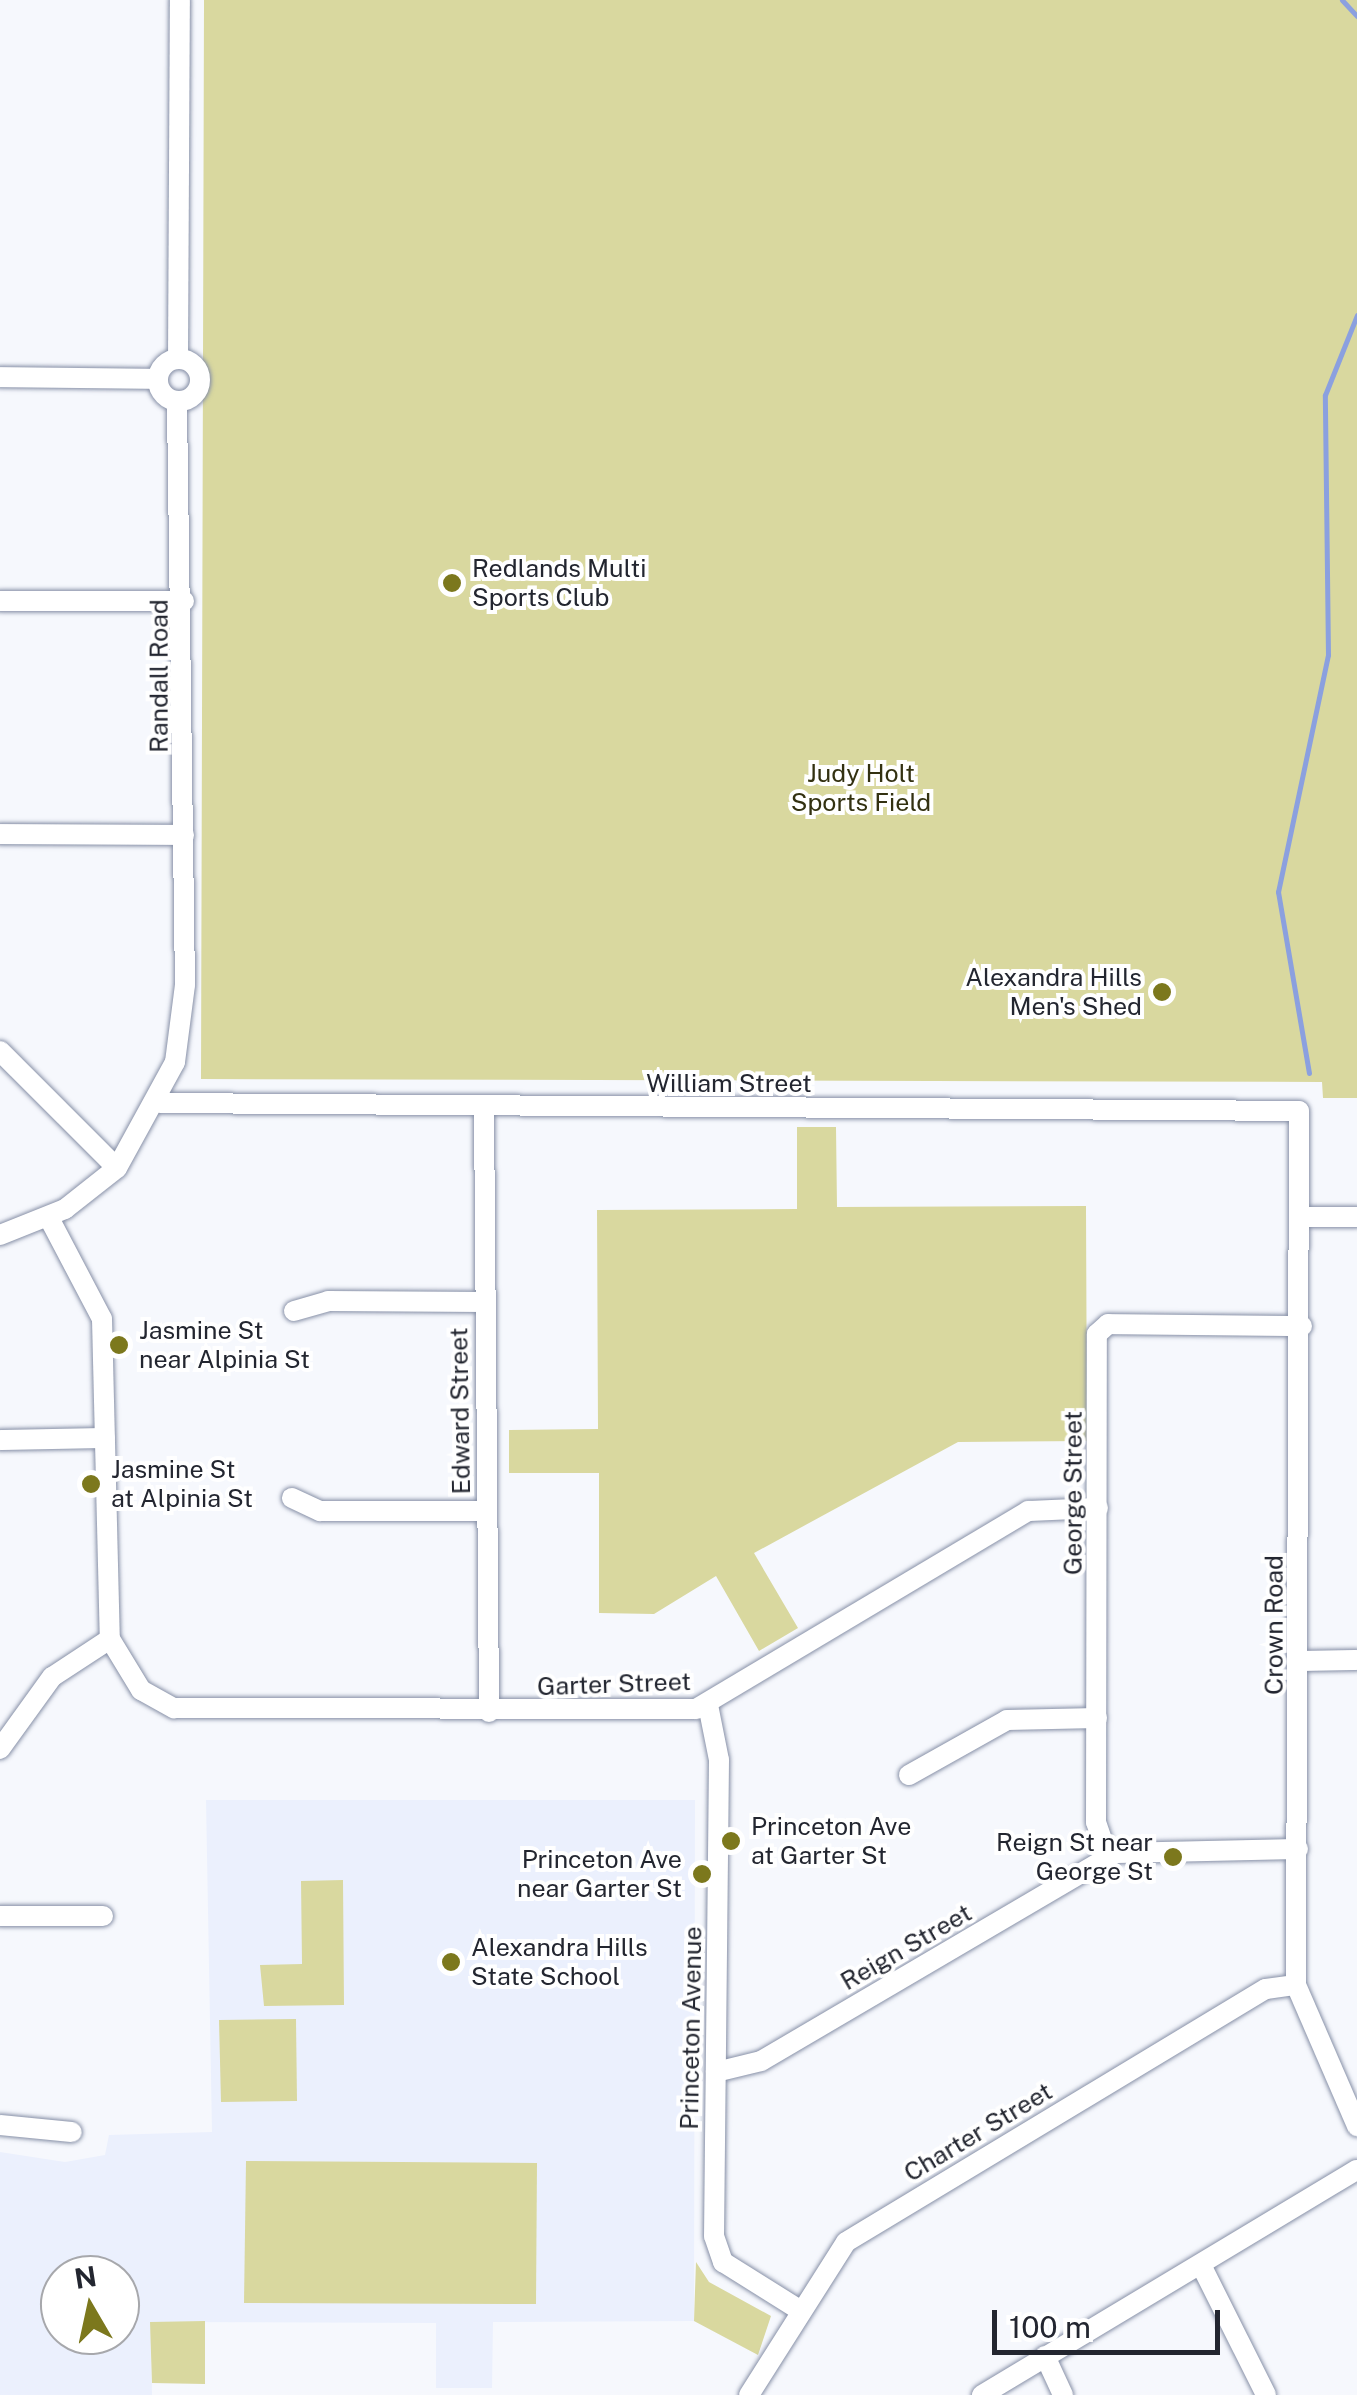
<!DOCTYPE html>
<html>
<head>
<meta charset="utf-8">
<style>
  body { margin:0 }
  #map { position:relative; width:1357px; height:2395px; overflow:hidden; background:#f6f8fd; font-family:"Public Sans",sans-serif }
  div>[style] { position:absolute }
  .built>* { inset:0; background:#ebf0fd }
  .green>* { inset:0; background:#d9d89f }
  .stream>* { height:5px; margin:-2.5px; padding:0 2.5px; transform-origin:2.5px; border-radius:2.5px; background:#8ba0df }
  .roads { filter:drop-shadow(0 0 2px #8790a7) drop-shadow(0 0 2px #8790a7) }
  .minor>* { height:20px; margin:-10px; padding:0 10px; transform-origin:10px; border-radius:10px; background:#fff }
  .minor>.ring { margin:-10px; padding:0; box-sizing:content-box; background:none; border:20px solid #fff; border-radius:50% }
  .dots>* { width:28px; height:28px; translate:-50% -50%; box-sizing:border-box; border:5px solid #fff; border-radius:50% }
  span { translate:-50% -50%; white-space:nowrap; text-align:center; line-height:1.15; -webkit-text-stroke:8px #fff; paint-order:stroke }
  .poi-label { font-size:25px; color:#232630 }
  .left { translate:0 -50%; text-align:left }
  .right { translate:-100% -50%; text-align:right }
  .street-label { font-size:25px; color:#232630 }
  .park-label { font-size:25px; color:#333111 }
  .north { position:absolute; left:40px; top:2255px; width:100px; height:100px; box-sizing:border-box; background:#fff; border:2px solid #a7a8ac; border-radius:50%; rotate:351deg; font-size:28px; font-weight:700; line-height:40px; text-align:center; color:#232630 }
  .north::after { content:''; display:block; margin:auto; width:35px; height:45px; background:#7c781d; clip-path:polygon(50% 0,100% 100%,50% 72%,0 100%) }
  .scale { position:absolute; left:992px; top:2310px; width:228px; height:45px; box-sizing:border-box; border:5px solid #232630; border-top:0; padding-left:12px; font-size:30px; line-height:35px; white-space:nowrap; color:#232630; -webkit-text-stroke:8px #fff; paint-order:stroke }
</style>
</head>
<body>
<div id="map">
  <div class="built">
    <i style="clip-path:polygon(evenodd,206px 1800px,695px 1800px,694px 2321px,493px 2322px,492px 2388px,436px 2388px,436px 2323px,151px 2322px,152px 2395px,0 2395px,0 2152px,65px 2162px,105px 2155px,109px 2135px,212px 2132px,206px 1800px,60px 2275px,120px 2275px,120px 2335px,60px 2335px,60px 2275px)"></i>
  </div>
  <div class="green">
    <i style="clip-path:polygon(204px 0,1357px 0,1357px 1098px,1323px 1098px,1322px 1082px,201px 1079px)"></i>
    <i style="clip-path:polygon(797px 1127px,836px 1127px,837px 1207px,1086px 1206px,1087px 1441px,958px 1442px,754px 1553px,798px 1628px,759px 1651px,716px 1576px,654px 1614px,599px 1613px,599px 1473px,509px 1473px,509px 1430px,598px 1429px,597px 1210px,797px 1209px)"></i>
    <i style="clip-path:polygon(343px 1880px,344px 2005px,264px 2006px,260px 1965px,302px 1964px,301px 1881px)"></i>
    <i style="clip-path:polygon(296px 2019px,297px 2101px,221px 2102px,219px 2020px)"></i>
    <i style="clip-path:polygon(246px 2161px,537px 2163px,536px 2304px,244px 2303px)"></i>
    <i style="clip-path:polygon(696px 2262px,709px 2282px,771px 2316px,758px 2355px,694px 2321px)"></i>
    <i style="clip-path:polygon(205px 2321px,205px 2384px,152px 2383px,150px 2322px)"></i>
  </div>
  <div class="stream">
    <i style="left:1342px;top:0;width:22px;rotate:47deg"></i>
    <i style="left:1309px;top:1073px;width:184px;rotate:-99.7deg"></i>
    <i style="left:1278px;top:892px;width:242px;rotate:-78.1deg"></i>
    <i style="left:1328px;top:655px;width:260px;rotate:-90.7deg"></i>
    <i style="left:1325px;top:395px;width:86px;rotate:-68.2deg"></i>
  </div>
  <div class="roads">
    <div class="minor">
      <i class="ring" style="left:158px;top:359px;width:22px;height:22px"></i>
      <i style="left:178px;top:359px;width:359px;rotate:-89.7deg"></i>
      <i style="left:0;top:377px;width:158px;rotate:0.7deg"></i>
      <i style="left:0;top:601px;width:184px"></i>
      <i style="left:0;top:834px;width:184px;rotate:0.3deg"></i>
      <i style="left:0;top:1051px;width:165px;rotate:45deg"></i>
      <i style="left:160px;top:1103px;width:1139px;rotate:0.4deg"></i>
      <i style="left:1299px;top:1111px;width:874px;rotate:90.2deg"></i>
      <i style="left:1296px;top:1985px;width:154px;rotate:66.6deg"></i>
      <i style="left:484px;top:1109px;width:603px;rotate:89.52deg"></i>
      <i style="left:1303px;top:1217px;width:54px"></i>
      <i style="left:49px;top:1218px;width:114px;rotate:62.3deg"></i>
      <i style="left:102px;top:1319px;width:320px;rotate:88.6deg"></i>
      <i style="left:110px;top:1639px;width:60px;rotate:58.7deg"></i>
      <i style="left:141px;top:1690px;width:38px;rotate:29deg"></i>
      <i style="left:174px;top:1708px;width:522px;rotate:0.11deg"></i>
      <i style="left:696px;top:1709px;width:387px;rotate:-30.8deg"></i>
      <i style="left:1028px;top:1511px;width:70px;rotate:-2.5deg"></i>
      <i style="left:0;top:1235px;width:70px;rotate:-21.8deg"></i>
      <i style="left:65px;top:1209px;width:66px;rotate:-38.3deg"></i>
      <i style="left:117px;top:1168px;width:121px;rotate:-61.3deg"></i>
      <i style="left:175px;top:1062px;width:78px;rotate:-82.6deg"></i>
      <i style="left:185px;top:985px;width:583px;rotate:-90.79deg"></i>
      <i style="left:294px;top:1311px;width:35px;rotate:-16deg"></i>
      <i style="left:328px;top:1301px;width:156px;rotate:0.4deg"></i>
      <i style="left:0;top:1440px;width:105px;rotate:-1.1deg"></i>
      <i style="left:292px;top:1498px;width:31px;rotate:25deg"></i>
      <i style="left:320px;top:1511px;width:166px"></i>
      <i style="left:1298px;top:1661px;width:59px;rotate:-1deg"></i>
      <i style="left:708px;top:1705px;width:56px;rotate:78.7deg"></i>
      <i style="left:719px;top:1760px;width:476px;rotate:90.6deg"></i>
      <i style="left:714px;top:2236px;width:28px;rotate:71deg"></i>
      <i style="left:723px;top:2262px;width:89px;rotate:32.1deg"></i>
      <i style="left:0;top:1749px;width:89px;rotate:-54.2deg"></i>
      <i style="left:52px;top:1677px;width:69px;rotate:-33.2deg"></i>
      <i style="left:909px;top:1775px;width:112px;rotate:-29.3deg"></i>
      <i style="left:1007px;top:1720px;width:90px;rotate:-1.3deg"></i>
      <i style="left:1108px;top:1857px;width:37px;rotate:-109deg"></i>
      <i style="left:1096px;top:1822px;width:488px;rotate:-89.9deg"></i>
      <i style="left:1097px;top:1334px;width:15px;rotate:-42deg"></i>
      <i style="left:1108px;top:1324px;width:194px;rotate:0.6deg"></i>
      <i style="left:0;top:1916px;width:103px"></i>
      <i style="left:716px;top:2072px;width:46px;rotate:-13.7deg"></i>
      <i style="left:761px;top:2061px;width:411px;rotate:-30.4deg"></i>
      <i style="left:1116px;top:1853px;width:182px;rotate:-1.3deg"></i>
      <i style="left:0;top:2125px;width:72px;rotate:5.6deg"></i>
      <i style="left:1201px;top:2265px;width:145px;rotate:63.4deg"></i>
      <i style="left:1045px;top:2356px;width:43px;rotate:65.2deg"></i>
      <i style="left:749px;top:2395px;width:181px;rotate:-57.6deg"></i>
      <i style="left:846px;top:2242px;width:490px;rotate:-31.1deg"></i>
      <i style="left:1266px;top:1989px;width:30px;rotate:-8deg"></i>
      <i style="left:982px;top:2395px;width:437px;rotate:-31deg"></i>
    </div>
  </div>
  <div class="dots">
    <i style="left:452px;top:583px;background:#7c781d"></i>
    <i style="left:1162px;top:992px;background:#7c781d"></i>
    <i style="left:119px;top:1345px;background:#7c781d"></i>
    <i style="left:91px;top:1484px;background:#7c781d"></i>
    <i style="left:731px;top:1841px;background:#7c781d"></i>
    <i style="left:1173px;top:1857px;background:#7c781d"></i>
    <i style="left:702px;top:1874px;background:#7c781d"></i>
    <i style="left:451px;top:1962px;background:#7c781d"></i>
  </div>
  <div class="poi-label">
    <span class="left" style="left:472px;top:583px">Redlands Multi<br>Sports Club</span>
    <span class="right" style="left:1142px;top:992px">Alexandra Hills<br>Men's Shed</span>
    <span class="left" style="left:139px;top:1345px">Jasmine St<br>near Alpinia St</span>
    <span class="left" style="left:111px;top:1484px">Jasmine St<br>at Alpinia St</span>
    <span class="left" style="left:751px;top:1841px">Princeton Ave<br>at Garter St</span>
    <span class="right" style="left:1153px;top:1857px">Reign St near<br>George St</span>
    <span class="right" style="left:682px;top:1874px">Princeton Ave<br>near Garter St</span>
    <span class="left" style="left:471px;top:1962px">Alexandra Hills<br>State School</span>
  </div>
  <div class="street-label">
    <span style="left:159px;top:676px;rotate:-90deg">Randall Road</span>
    <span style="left:729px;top:1083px">William Street</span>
    <span style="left:460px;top:1411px;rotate:-91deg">Edward Street</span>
    <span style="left:1073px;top:1493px;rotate:-90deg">George Street</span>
    <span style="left:1274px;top:1625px;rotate:-90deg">Crown Road</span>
    <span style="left:614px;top:1684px;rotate:-2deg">Garter Street</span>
    <span style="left:906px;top:1947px;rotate:-30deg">Reign Street</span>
    <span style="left:691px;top:2028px;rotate:-89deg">Princeton Avenue</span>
    <span style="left:978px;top:2132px;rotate:-31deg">Charter Street</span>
  </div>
  <div class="park-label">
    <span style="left:861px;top:788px">Judy Holt<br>Sports Field</span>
  </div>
  <div class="north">N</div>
  <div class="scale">100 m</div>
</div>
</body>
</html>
